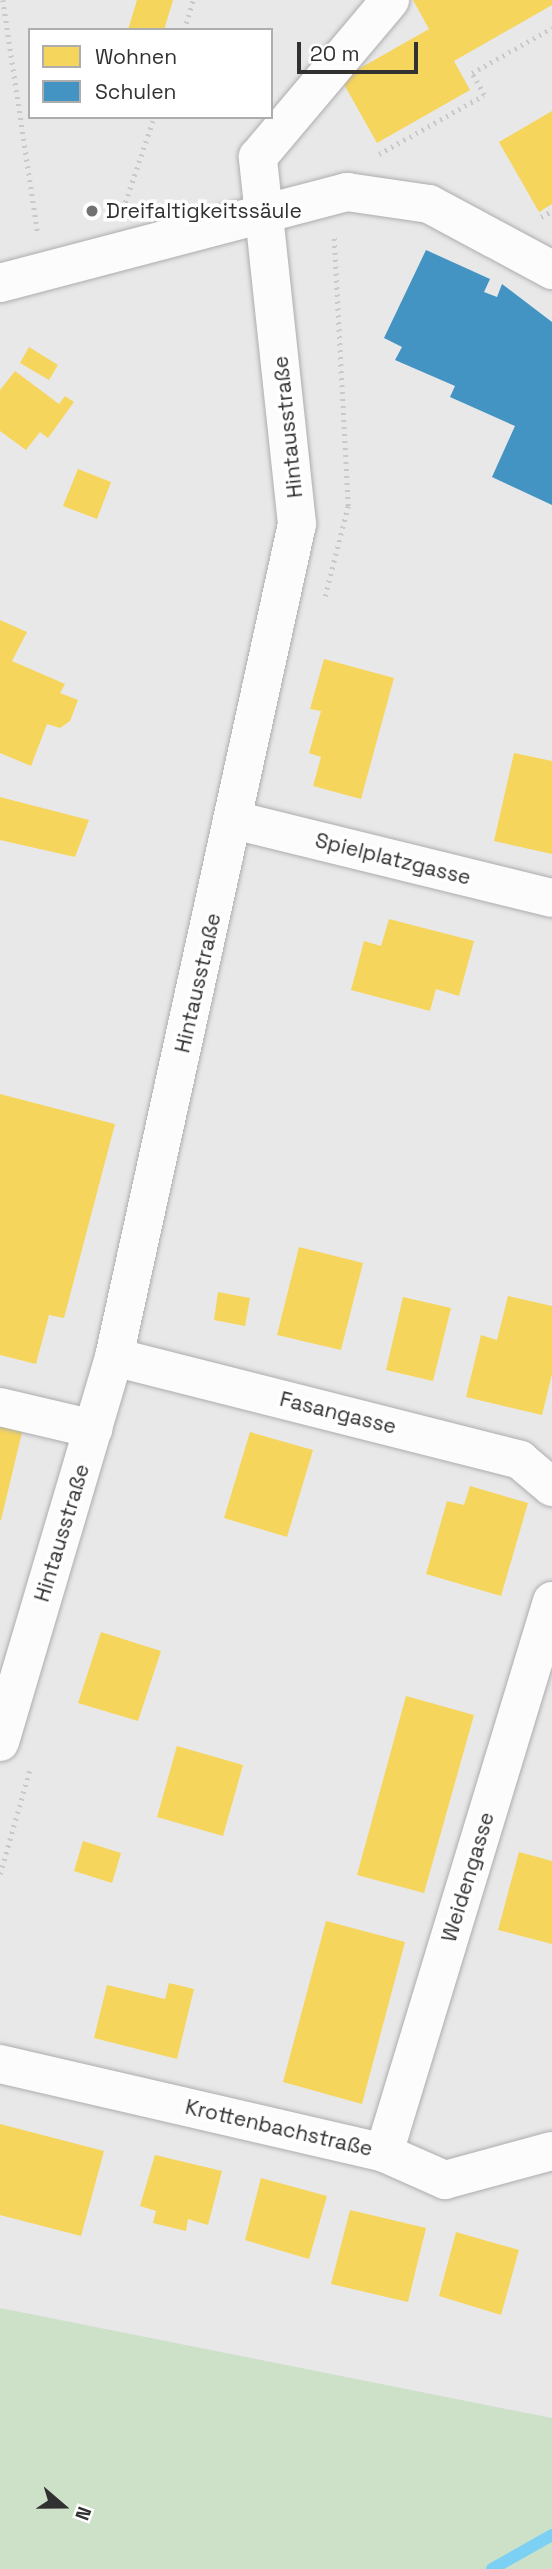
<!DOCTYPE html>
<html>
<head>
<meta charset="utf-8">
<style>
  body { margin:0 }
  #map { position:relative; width:552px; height:2569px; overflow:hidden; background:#e8e8e9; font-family:"Space Grotesk",sans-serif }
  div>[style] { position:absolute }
  .green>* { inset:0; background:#cce1c8 }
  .homes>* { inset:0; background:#f6d55c }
  .schools>* { inset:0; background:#4393c3 }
  .stream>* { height:12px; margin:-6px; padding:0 6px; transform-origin:6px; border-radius:6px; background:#7bd0f3 }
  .path>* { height:4.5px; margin-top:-2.25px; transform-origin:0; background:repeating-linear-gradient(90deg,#c9c9ca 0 2px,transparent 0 7px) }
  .roads { filter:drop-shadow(0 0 2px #adadae) drop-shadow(0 0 2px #adadae) }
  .minor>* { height:38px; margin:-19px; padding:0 19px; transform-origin:19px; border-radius:19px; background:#fcfcfc }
  .dots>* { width:19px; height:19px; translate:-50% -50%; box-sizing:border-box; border:4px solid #fff; border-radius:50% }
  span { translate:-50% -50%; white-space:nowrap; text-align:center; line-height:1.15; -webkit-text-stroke:7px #fff; paint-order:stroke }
  .poi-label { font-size:21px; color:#313132 }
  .left { translate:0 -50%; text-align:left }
  .street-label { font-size:21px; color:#313132 }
  .legend { position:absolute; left:28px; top:28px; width:245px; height:91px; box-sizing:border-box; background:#fff; border:2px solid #adadad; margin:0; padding:9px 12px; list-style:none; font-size:21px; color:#313132 }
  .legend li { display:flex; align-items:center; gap:14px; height:35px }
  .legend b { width:35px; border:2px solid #adadad }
  .north { position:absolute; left:28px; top:2471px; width:70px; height:70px; -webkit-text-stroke:5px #fff; paint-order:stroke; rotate:110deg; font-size:19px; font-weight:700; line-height:28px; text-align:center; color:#313132 }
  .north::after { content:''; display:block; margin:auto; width:24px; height:32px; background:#313132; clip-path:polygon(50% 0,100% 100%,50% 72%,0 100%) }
  .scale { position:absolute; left:297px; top:42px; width:121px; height:32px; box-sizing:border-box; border:4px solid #313132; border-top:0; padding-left:9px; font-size:21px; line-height:24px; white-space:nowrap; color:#313132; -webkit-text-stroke:5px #fff; paint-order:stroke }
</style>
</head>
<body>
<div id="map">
  <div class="green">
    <i style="clip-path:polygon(0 2308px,552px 2418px,552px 2569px,0 2569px)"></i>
  </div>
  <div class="homes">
    <i style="clip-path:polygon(137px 0,173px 0,164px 30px,128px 30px)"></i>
    <i style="clip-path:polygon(413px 0,552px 0,552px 5px,454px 61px,470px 90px,377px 143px,341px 79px,429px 29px)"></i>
    <i style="clip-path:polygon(552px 111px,552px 204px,539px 212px,499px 142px)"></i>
    <i style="clip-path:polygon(29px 347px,58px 365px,49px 380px,20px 363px)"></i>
    <i style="clip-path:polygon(15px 371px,59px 404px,65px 396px,74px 402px,48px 438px,40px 432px,26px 450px,0 431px,0 390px)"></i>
    <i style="clip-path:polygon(78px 469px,111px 482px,97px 519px,63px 506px)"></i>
    <i style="clip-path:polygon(0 620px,27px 632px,12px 661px,65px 684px,60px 693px,78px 700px,70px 721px,60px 728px,47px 724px,31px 766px,0 753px)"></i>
    <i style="clip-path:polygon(324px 659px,394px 678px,361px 799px,313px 786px,321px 757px,309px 753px,321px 711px,310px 709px)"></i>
    <i style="clip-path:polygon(514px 753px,552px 761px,552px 854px,494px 841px)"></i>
    <i style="clip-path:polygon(0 797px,89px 820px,75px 857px,0 840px)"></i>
    <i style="clip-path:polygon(389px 919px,474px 941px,459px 996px,436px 989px,430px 1011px,351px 990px,364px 941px,381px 946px)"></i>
    <i style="clip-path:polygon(0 1094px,115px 1124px,64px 1318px,49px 1315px,36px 1364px,0 1355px)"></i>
    <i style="clip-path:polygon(299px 1247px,363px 1263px,341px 1350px,277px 1335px)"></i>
    <i style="clip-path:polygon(218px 1292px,250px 1298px,245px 1326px,214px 1320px)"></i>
    <i style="clip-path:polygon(508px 1296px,552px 1306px,552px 1374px,542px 1415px,466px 1397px,481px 1335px,497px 1340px)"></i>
    <i style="clip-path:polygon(403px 1297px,451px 1308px,433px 1381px,386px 1370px)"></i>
    <i style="clip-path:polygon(0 1418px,24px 1424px,1px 1520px,0 1520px)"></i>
    <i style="clip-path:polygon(250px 1432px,313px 1450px,287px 1537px,224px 1518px)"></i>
    <i style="clip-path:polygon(470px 1486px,528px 1503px,501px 1596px,426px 1574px,447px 1501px,464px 1505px)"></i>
    <i style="clip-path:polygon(101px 1632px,161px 1651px,138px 1721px,78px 1703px)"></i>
    <i style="clip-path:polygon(406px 1696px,474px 1715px,424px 1893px,357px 1875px)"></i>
    <i style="clip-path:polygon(177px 1746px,243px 1765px,223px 1836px,157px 1817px)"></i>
    <i style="clip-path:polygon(83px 1841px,121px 1853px,112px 1883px,74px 1871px)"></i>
    <i style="clip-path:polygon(519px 1852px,552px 1861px,552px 1944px,498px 1930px)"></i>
    <i style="clip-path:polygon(326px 1921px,405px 1942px,362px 2104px,283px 2082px)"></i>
    <i style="clip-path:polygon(169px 1983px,194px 1989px,177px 2059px,94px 2038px,107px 1985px,165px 1999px)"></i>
    <i style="clip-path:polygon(0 2124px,104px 2151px,81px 2236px,0 2215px)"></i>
    <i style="clip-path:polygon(155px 2155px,222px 2171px,208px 2225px,188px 2219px,186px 2231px,153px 2223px,156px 2211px,140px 2206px)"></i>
    <i style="clip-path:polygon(261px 2178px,327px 2196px,309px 2259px,245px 2240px)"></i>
    <i style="clip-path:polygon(350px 2210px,426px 2228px,408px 2302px,331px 2284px)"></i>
    <i style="clip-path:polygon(456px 2232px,519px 2250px,501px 2315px,439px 2296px)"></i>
  </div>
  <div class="schools">
    <i style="clip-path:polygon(426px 250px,490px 279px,484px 292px,497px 297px,502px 284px,552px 322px,552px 505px,492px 477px,515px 426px,450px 397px,455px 386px,395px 360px,402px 347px,384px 338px)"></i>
  </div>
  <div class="stream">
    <i style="left:492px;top:2569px;width:69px;rotate:-29.5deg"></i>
  </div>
  <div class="path">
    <i style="left:3px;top:0;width:236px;rotate:81.5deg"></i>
    <i style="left:184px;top:30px;width:31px;rotate:-73deg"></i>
    <i style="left:379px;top:154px;width:120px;rotate:-29.3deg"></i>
    <i style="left:484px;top:95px;width:25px;rotate:-119deg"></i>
    <i style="left:472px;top:73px;width:92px;rotate:-29.4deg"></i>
    <i style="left:123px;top:209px;width:97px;rotate:-71.4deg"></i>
    <i style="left:541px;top:217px;width:13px;rotate:-29deg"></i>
    <i style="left:325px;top:596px;width:93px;rotate:-75.7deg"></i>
    <i style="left:348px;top:506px;width:269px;rotate:-93deg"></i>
    <i style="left:0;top:1874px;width:109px;rotate:-74.1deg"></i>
  </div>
  <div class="roads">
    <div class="minor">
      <i style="left:0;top:283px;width:359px;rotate:-14.7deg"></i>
      <i style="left:347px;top:192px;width:83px;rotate:8.3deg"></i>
      <i style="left:429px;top:204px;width:140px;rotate:28.2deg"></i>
      <i style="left:234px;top:820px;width:327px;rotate:13.8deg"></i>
      <i style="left:114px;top:1357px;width:419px;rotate:14.2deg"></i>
      <i style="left:520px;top:1460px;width:42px;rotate:40.2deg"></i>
      <i style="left:0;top:1407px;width:96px;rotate:13.3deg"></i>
      <i style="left:0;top:1742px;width:402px;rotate:-73.5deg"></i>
      <i style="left:114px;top:1357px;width:853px;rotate:-77.61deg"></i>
      <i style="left:297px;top:524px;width:369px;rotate:-96.1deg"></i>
      <i style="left:258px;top:157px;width:205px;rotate:-49.9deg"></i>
      <i style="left:0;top:2064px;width:394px;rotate:13deg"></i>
      <i style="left:384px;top:2153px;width:67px;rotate:23.9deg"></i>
      <i style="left:445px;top:2180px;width:111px;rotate:-15.2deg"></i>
      <i style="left:384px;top:2153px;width:577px;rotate:-73.07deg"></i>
    </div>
  </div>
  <div class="dots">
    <i style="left:92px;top:211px;background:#717172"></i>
  </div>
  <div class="poi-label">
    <span class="left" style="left:106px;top:211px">Dreifaltigkeitssäule</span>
  </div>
  <div class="street-label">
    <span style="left:288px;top:427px;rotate:-96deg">Hintausstraße</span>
    <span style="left:393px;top:859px;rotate:14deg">Spielplatzgasse</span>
    <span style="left:198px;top:983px;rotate:-77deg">Hintausstraße</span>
    <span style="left:338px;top:1413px;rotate:14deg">Fasangasse</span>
    <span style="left:62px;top:1533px;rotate:-73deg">Hintausstraße</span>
    <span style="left:468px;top:1877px;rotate:-73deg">Weidengasse</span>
    <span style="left:279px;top:2128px;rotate:13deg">Krottenbachstraße</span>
  </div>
  <ul class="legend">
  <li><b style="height:19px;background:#f6d55c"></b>Wohnen</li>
  <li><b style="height:19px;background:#4393c3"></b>Schulen</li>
  </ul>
  <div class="north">N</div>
  <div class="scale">20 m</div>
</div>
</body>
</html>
